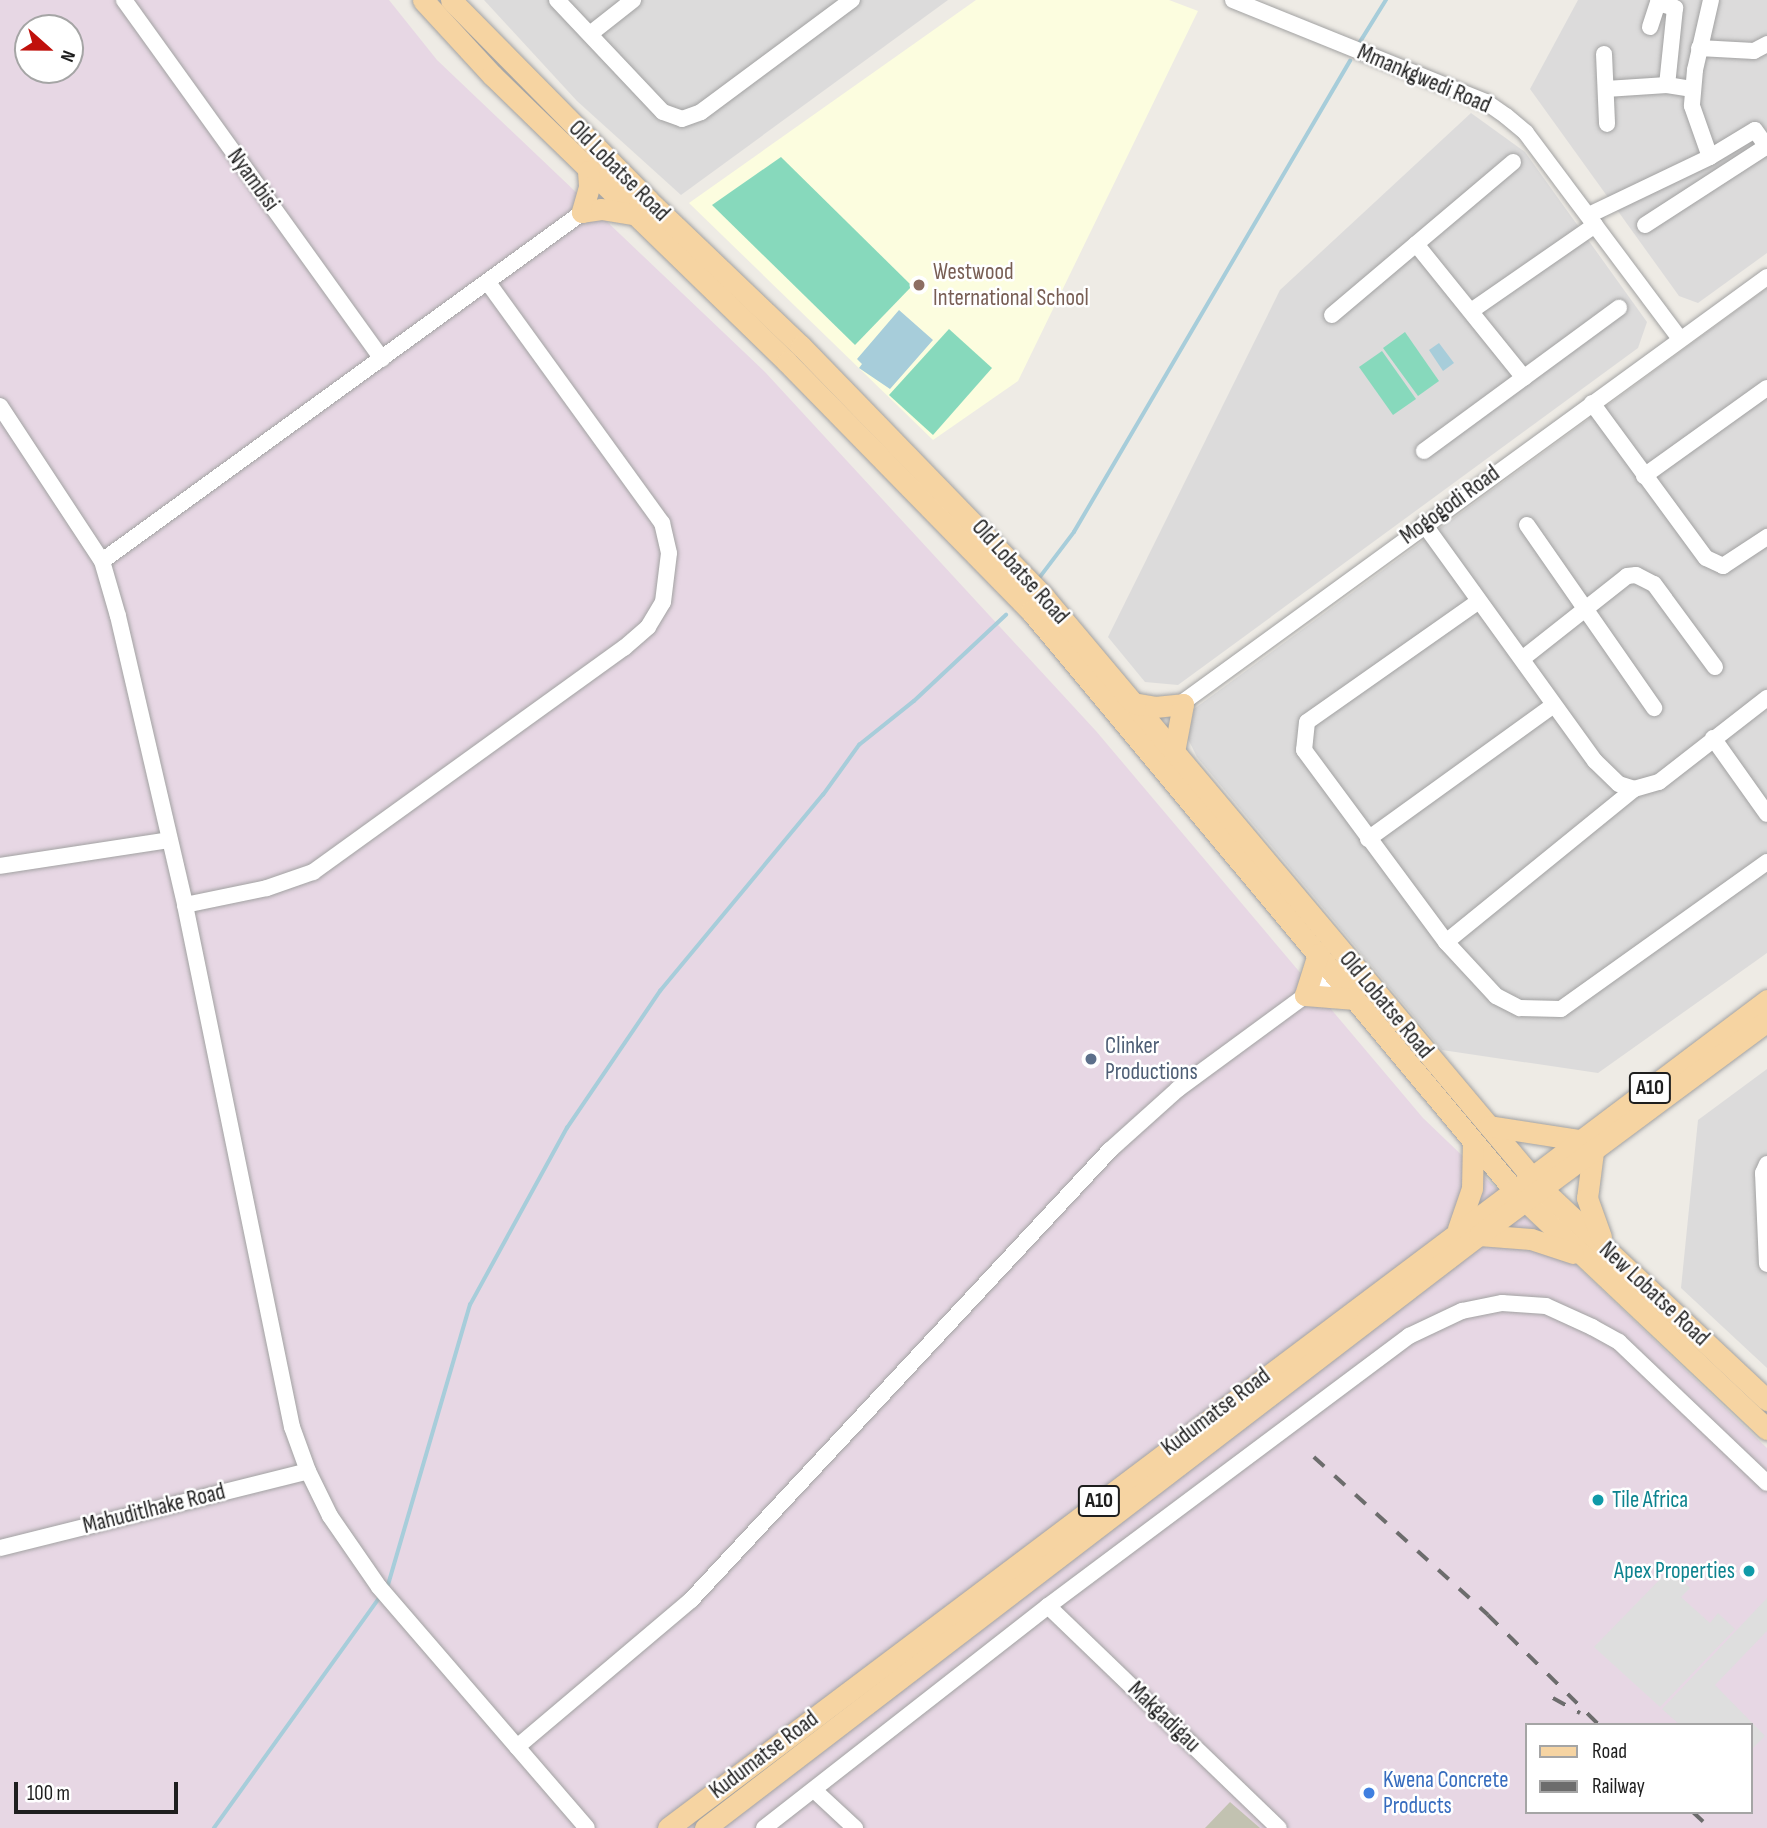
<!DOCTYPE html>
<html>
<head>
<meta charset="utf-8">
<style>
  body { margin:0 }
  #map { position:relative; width:1767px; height:1828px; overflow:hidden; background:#eeebe5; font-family:"Sofia Sans Condensed",sans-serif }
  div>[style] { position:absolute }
  .residential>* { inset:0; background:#dcdbdb }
  .industrial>* { inset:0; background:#e7d7e4 }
  .education>* { inset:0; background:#fcfddf }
  .construction>* { inset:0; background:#c2c2b1 }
  .pitch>* { inset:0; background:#87d9bc }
  .parking>* { inset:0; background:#dedede }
  .water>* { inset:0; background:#a7cdda }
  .stream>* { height:3.5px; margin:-1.75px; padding:0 1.75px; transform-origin:1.75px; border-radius:1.75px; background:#a7cdda }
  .roads { filter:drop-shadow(0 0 2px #a2a2a2) drop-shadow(0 0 2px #a2a2a2) }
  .minor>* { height:16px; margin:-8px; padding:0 8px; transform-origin:8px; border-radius:8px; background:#fff }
  .major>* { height:21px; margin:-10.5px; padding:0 10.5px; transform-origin:10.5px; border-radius:10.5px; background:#f6d4a2 }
  .rail>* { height:3.5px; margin-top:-1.75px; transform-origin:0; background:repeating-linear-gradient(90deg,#6c6c6c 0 14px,transparent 0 28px) }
  .dots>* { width:19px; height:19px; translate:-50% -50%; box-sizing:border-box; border:4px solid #fff; border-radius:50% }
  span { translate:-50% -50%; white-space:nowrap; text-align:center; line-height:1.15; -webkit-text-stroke:5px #fff; paint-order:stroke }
  .shield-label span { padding:2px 5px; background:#fff; border:2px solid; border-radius:5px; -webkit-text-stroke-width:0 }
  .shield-label { font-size:21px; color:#1e1e1e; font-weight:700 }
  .street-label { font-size:23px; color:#1e1e1e }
  .education-label { font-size:23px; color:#785e54 }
  .left { translate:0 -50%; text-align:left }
  .service-label { font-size:23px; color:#4e5e75 }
  .culture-label { font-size:23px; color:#0d838f }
  .right { translate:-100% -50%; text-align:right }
  .shop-label { font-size:23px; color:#366cbe }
  .legend { position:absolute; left:1525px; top:1723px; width:228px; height:91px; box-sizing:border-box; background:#fff; border:2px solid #a5a5a5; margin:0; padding:9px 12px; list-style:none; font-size:21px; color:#1e1e1e }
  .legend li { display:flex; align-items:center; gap:14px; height:35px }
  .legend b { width:35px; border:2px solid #a5a5a5 }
  .north { position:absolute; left:14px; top:14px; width:70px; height:70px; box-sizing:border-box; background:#fff; border:2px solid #a5a5a5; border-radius:50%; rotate:111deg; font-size:19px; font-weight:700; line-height:28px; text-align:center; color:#1e1e1e }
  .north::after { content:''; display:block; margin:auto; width:24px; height:32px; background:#c0110c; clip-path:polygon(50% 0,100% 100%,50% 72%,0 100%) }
  .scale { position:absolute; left:14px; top:1782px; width:164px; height:32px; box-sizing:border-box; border:4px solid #1e1e1e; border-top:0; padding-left:9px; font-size:21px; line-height:24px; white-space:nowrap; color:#1e1e1e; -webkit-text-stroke:5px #fff; paint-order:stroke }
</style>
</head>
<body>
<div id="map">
  <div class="residential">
    <i style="clip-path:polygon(484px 0,948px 0,681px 195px,577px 101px)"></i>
    <i style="clip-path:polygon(1578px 0,1767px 0,1767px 253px,1698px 303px,1679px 296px,1530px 89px)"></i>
    <i style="clip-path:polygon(1471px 113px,1525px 152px,1647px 322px,1638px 348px,1178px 685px,1145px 682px,1108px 637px,1280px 290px)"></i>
    <i style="clip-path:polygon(1767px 288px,1767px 953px,1598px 1073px,1442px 1050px,1197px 757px,1188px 739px,1194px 709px)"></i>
    <i style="clip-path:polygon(1767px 1069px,1767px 1368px,1681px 1288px,1698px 1120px)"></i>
  </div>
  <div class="industrial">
    <i style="clip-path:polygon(evenodd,0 0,389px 0,437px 60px,765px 372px,1096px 731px,1423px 1118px,1767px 1448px,1767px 1828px,0 1828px,0 0,28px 28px,70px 28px,70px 70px,28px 70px,28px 28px,0 0,1527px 1725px,1751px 1725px,1751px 1812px,1527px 1812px,1527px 1725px)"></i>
  </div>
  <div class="education">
    <i style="clip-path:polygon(976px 0,1169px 0,1198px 11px,1018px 381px,933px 440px,689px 203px)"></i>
  </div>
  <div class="construction">
    <i style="clip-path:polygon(1230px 1802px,1260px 1828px,1205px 1828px)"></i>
  </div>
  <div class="pitch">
    <i style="clip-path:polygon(781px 157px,912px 286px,855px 345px,712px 205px)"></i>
    <i style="clip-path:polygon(949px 329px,992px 368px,933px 435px,889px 395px)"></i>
    <i style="clip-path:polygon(1405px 332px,1439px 381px,1418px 396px,1383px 348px)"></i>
    <i style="clip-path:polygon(1382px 351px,1416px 399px,1393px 415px,1359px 367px)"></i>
  </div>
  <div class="parking">
    <i style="clip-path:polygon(1670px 1569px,1690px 1588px,1681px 1597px,1710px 1623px,1718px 1613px,1735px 1629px,1660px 1707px,1594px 1647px)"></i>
    <i style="clip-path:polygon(1767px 1598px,1767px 1631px,1715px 1685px,1765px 1736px,1751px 1750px,1751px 1725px,1680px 1725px,1662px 1709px)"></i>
  </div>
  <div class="water">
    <i style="clip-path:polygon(899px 310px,933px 340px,890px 389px,859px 368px,862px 364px,857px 359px)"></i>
    <i style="clip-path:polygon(1439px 343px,1454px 363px,1443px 371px,1429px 350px)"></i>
  </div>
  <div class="stream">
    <i style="left:1360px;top:42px;width:49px;rotate:-58.2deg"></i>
    <i style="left:1040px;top:577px;width:56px;rotate:-52.9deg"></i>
    <i style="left:1074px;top:532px;width:546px;rotate:-59.63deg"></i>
    <i style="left:388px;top:1585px;width:292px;rotate:-73.7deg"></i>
    <i style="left:470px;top:1305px;width:202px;rotate:-61.3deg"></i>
    <i style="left:567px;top:1128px;width:166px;rotate:-55.8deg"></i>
    <i style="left:660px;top:991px;width:255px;rotate:-50.3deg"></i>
    <i style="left:823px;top:795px;width:62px;rotate:-54.2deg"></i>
    <i style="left:859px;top:745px;width:70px;rotate:-38.7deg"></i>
    <i style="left:914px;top:701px;width:126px;rotate:-43.1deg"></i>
    <i style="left:214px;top:1828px;width:283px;rotate:-54.3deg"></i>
  </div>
  <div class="roads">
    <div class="minor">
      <i style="left:124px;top:0;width:442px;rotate:54.3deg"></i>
      <i style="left:557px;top:0;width:154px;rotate:46.6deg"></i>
      <i style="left:663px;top:112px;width:20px;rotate:20deg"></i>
      <i style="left:682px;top:119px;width:20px;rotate:-20deg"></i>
      <i style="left:701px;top:112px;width:188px;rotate:-36.6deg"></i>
      <i style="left:1233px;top:0;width:273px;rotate:22deg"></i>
      <i style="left:1486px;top:102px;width:24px;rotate:35deg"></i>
      <i style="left:1506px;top:116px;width:26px;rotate:40deg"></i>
      <i style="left:1526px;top:133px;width:257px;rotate:53.2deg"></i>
      <i style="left:1711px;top:0;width:72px;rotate:102.9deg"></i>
      <i style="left:1695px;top:70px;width:36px;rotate:95deg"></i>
      <i style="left:1692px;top:106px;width:54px;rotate:70.6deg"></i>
      <i style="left:1710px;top:157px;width:52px;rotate:-31deg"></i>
      <i style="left:1755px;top:130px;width:21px;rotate:55deg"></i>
      <i style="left:1658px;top:3px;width:18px;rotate:16deg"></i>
      <i style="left:1675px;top:8px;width:77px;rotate:95.9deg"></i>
      <i style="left:1650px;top:27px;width:28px;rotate:-72deg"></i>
      <i style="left:590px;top:34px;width:55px;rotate:-38.3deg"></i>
      <i style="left:1699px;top:48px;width:55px;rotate:3.1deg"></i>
      <i style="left:1754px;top:51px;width:15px;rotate:-28deg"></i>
      <i style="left:1604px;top:54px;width:70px;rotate:87.5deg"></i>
      <i style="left:1606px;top:89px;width:61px;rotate:-3.8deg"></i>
      <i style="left:1667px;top:85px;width:26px;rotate:9deg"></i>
      <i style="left:1589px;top:215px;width:134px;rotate:-25.6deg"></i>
      <i style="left:1645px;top:225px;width:145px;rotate:-32.9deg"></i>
      <i style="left:1416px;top:244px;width:172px;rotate:51.1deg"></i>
      <i style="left:1471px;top:311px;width:151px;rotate:-34.7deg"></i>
      <i style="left:1332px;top:315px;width:237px;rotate:-40.2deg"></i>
      <i style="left:1592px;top:403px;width:192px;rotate:53.7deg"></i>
      <i style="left:1706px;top:558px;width:19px;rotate:25deg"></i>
      <i style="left:1723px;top:566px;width:53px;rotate:-33.4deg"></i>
      <i style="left:0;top:406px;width:186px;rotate:56.7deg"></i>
      <i style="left:102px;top:561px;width:57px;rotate:73.8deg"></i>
      <i style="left:118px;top:616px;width:297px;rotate:76.9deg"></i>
      <i style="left:185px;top:905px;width:533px;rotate:78.42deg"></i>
      <i style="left:292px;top:1427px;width:47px;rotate:70deg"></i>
      <i style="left:308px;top:1471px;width:50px;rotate:63.9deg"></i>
      <i style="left:330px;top:1516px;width:86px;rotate:55.4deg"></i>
      <i style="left:379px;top:1587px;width:318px;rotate:49.2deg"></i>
      <i style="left:1424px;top:451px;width:242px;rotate:-36.3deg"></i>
      <i style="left:1644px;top:476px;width:151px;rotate:-35.6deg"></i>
      <i style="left:1424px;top:524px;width:292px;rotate:54.2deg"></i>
      <i style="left:1595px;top:761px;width:33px;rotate:44deg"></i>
      <i style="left:1619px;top:784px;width:16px;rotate:18deg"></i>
      <i style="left:1634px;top:789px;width:26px;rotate:-16deg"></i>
      <i style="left:1659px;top:782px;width:137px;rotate:-37.9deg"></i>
      <i style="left:1527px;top:525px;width:223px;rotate:55.2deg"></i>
      <i style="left:102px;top:561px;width:603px;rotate:-35.96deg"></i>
      <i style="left:1479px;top:601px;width:210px;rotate:144.9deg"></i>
      <i style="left:1307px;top:722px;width:28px;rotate:96deg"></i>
      <i style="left:1304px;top:750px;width:239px;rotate:53.5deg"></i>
      <i style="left:1446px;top:942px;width:74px;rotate:47.2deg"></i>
      <i style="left:1496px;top:996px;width:27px;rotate:27deg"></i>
      <i style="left:1520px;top:1008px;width:41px;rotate:1.4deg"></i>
      <i style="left:1561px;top:1009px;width:253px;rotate:-35.5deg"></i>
      <i style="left:1522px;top:659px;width:134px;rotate:-38.3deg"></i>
      <i style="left:1627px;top:576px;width:9px;rotate:-6deg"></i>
      <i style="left:1636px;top:575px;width:20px;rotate:27deg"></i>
      <i style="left:1654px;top:584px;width:103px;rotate:53.7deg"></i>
      <i style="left:1175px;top:708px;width:732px;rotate:-36.06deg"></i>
      <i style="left:1713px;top:738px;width:93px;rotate:54.6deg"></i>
      <i style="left:1368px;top:839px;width:229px;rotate:-35.8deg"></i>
      <i style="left:0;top:866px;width:171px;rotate:-8.7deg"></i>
      <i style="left:185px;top:905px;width:84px;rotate:-11.7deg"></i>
      <i style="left:267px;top:888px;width:49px;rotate:-19.2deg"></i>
      <i style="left:313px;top:872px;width:383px;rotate:-35.8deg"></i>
      <i style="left:624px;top:648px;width:32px;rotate:-41deg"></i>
      <i style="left:648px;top:627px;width:29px;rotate:-59deg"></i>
      <i style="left:663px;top:602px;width:49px;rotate:-83deg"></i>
      <i style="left:669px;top:553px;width:31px;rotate:-103deg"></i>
      <i style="left:662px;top:523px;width:296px;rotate:-125.9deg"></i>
      <i style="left:1446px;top:942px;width:242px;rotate:-39.1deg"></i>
      <i style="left:1767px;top:1164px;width:10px;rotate:114deg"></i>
      <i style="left:1763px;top:1173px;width:91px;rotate:87.5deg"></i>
      <i style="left:0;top:1548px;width:317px;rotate:-14deg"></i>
      <i style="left:1048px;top:1606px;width:320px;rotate:43.9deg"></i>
      <i style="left:517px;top:1747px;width:228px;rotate:-40.2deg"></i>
      <i style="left:691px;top:1600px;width:615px;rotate:-47.04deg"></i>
      <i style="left:1110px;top:1150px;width:91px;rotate:-41.9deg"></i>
      <i style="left:1178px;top:1089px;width:205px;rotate:-36.3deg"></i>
      <i style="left:814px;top:1790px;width:56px;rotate:42.8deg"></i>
      <i style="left:764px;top:1828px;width:360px;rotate:-38deg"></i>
      <i style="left:1048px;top:1606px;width:451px;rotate:-36.8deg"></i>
      <i style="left:1409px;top:1336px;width:59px;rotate:-25.3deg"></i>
      <i style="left:1462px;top:1311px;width:41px;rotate:-11.3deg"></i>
      <i style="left:1502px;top:1303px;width:44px;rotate:3.9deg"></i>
      <i style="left:1546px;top:1306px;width:51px;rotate:24.5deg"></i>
      <i style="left:1592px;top:1327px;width:31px;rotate:29deg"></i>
      <i style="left:1619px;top:1342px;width:204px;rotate:43.6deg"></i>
    </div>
    <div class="major">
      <i style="left:423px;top:0;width:102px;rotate:47.4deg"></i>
      <i style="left:492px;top:75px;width:412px;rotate:44.2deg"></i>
      <i style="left:787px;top:362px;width:349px;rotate:45.6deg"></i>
      <i style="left:1031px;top:611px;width:754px;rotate:50.17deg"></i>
      <i style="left:1514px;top:1190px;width:348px;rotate:43.4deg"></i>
      <i style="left:451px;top:0;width:281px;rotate:45.4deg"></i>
      <i style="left:648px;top:200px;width:211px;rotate:43.7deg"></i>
      <i style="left:801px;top:346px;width:349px;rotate:45.9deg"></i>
      <i style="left:1044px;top:597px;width:772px;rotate:49.94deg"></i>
      <i style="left:1541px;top:1188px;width:310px;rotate:43.2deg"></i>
      <i style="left:588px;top:171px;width:16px;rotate:86deg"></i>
      <i style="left:589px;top:187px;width:26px;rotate:106deg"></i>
      <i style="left:582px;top:212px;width:19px;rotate:-9deg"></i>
      <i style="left:601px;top:209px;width:31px;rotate:9deg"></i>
      <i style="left:1133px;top:703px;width:22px;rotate:10deg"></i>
      <i style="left:1155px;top:707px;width:28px;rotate:-6deg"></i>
      <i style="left:1183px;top:704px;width:49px;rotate:100.6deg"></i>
      <i style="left:1318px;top:954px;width:43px;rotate:107.6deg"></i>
      <i style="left:1305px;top:995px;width:50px;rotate:4.6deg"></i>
      <i style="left:1489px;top:1126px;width:90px;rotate:8.9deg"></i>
      <i style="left:1593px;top:1152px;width:46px;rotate:97.4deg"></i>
      <i style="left:1587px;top:1198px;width:41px;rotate:70.3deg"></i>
      <i style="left:1458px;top:1229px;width:43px;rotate:-71.1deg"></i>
      <i style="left:1472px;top:1188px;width:46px;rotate:-88.8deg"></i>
      <i style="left:1479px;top:1235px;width:52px;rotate:4.4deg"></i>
      <i style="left:1531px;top:1239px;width:44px;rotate:18.4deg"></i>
      <i style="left:668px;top:1828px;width:1376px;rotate:-36.99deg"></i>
      <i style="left:705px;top:1828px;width:975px;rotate:-37.46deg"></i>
      <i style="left:1479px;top:1235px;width:359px;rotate:-36.6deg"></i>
    </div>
  </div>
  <div class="rail">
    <i style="left:1314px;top:1457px;width:235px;rotate:42.2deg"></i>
    <i style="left:1488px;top:1615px;width:156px;rotate:44.7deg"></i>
    <i style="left:1553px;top:1698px;width:31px;rotate:29deg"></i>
    <i style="left:1693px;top:1812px;width:23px;rotate:43deg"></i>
  </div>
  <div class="dots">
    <i style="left:919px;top:285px;background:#8d6e63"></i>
    <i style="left:1091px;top:1059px;background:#5c6f8a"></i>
    <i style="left:1598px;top:1500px;background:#0f9aa8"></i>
    <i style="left:1749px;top:1571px;background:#0f9aa8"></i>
    <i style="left:1369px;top:1793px;background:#3f7fe0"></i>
  </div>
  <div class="shield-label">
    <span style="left:1650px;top:1088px">A10</span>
    <span style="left:1099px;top:1501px">A10</span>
  </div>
  <div class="street-label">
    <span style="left:1424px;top:79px;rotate:23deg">Mmankgwedi Road</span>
    <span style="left:619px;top:171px;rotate:45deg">Old Lobatse Road</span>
    <span style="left:253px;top:180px;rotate:54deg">Nyambisi</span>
    <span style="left:1450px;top:505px;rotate:-36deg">Mogogodi Road</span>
    <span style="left:1020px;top:572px;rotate:48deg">Old Lobatse Road</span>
    <span style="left:1386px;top:1005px;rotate:50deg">Old Lobatse Road</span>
    <span style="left:1654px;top:1294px;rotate:43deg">New Lobatse Road</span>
    <span style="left:1216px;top:1412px;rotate:-37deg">Kudumatse Road</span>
    <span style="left:154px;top:1509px;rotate:-14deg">Mahuditlhake Road</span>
    <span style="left:1164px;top:1717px;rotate:44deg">Makgadigau</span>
    <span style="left:764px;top:1755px;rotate:-37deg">Kudumatse Road</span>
  </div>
  <div class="education-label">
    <span class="left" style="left:933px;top:285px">Westwood<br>International School</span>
  </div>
  <div class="service-label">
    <span class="left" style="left:1105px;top:1059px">Clinker<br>Productions</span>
  </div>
  <div class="culture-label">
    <span class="left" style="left:1612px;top:1500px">Tile Africa</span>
    <span class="right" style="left:1735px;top:1571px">Apex Properties</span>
  </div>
  <div class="shop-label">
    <span class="left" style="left:1383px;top:1793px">Kwena Concrete<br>Products</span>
  </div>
  <ul class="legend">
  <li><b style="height:9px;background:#f6d4a2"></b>Road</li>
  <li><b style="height:9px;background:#6c6c6c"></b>Railway</li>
  </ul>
  <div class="north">N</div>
  <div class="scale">100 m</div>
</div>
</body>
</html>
